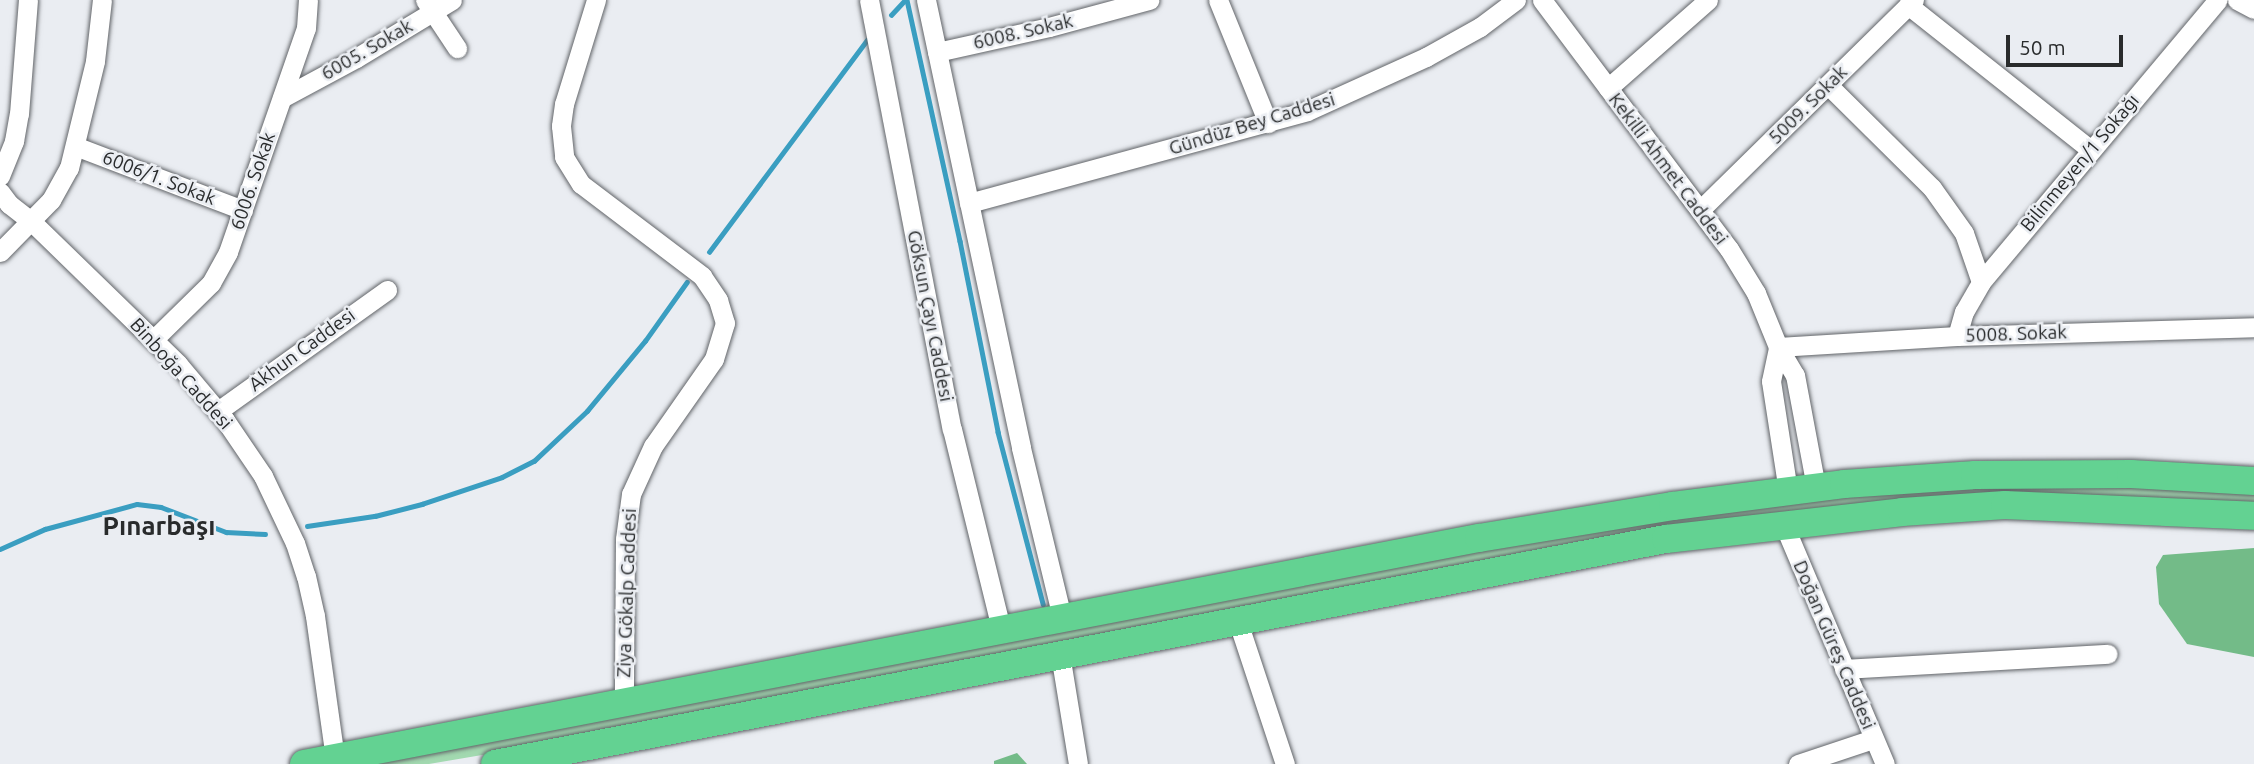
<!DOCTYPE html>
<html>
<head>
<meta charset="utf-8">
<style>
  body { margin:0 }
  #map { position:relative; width:2254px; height:764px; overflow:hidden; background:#eaedf2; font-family:Ubuntu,sans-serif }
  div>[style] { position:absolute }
  .green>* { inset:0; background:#a2d9b0 }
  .forest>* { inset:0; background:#73bb88 }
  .stream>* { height:4.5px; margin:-2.25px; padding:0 2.25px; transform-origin:2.25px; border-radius:2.25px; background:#3a9ec1 }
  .roads { filter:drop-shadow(0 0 2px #616468) drop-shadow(0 0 2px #616468) }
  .minor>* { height:19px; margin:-9.5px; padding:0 9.5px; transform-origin:9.5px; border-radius:9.5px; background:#fff }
  .highway>* { height:28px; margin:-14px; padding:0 14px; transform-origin:14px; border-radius:14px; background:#63d292 }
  span { translate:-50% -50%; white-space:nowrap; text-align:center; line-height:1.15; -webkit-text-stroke:5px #eaedf2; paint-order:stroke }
  .street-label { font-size:19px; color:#292b2c }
  .district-label { font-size:26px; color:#292b2c; font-weight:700 }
  .scale { position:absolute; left:2006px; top:35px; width:117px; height:32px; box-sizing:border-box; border:4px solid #292b2c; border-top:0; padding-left:9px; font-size:21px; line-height:24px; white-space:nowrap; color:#292b2c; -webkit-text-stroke:5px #eaedf2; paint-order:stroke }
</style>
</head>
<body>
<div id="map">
  <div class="green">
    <i style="clip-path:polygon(2051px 484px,2254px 494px,2254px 508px,1989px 497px,429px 764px,365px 764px,1494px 546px,1780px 501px)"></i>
  </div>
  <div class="forest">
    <i style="clip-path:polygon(2254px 548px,2254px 657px,2187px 644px,2159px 604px,2156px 567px,2163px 555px)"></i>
    <i style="clip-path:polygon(1017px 753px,1027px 764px,994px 764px,994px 761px)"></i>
  </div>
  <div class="stream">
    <i style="left:907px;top:0;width:247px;rotate:77.6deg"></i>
    <i style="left:960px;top:241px;width:195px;rotate:78.7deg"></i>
    <i style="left:998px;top:432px;width:178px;rotate:75.3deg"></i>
    <i style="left:891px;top:15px;width:21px;rotate:-47deg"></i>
    <i style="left:709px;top:252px;width:264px;rotate:-53.3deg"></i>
    <i style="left:307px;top:526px;width:69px;rotate:-8.4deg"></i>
    <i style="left:375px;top:516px;width:49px;rotate:-14.3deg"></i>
    <i style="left:422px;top:504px;width:84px;rotate:-18.6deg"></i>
    <i style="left:502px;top:477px;width:36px;rotate:-27deg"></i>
    <i style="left:534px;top:461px;width:73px;rotate:-43.3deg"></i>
    <i style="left:587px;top:411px;width:91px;rotate:-50.4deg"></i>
    <i style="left:645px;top:341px;width:72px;rotate:-54.6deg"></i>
    <i style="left:0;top:549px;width:49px;rotate:-24deg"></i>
    <i style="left:45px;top:529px;width:95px;rotate:-15.2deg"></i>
    <i style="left:137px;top:504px;width:24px;rotate:7deg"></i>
    <i style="left:161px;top:507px;width:70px;rotate:21deg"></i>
    <i style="left:226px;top:532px;width:39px;rotate:3deg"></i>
  </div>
  <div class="roads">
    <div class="minor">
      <i style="left:425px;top:0;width:58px;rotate:56.3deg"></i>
      <i style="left:596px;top:0;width:109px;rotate:107.1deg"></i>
      <i style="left:564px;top:104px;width:22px;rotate:98deg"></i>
      <i style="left:561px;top:126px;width:31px;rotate:84deg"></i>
      <i style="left:564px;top:157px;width:32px;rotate:58deg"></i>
      <i style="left:581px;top:184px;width:152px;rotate:37.2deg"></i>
      <i style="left:702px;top:276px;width:29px;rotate:56deg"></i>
      <i style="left:718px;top:300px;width:24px;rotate:73deg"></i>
      <i style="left:725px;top:323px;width:38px;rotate:107deg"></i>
      <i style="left:714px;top:359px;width:106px;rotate:125deg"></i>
      <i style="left:653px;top:446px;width:53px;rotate:114.6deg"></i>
      <i style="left:631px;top:494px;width:45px;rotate:97.6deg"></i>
      <i style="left:625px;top:539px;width:163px;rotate:90.4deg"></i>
      <i style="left:869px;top:0;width:437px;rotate:79.1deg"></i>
      <i style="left:952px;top:429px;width:206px;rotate:76.2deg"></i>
      <i style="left:926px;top:0;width:458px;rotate:78deg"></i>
      <i style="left:1021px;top:448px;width:175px;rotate:76.4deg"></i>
      <i style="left:1218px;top:0;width:133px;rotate:67.9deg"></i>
      <i style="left:1542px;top:0;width:311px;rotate:53.1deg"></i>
      <i style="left:1729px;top:249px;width:52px;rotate:58.5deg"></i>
      <i style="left:1756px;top:293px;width:58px;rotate:67.8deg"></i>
      <i style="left:1778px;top:347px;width:179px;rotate:-3.5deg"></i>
      <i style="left:1957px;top:336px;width:297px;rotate:-1.7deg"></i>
      <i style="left:2237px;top:0;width:19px;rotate:28deg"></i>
      <i style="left:1908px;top:5px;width:232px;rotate:38.4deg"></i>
      <i style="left:937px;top:52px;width:115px;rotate:-12.6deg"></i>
      <i style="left:1049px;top:27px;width:104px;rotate:-15.1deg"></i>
      <i style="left:1828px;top:85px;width:146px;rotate:44.7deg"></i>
      <i style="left:1932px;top:188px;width:55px;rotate:54.6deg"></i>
      <i style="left:1964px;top:233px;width:52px;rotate:70.9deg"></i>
      <i style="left:1608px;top:88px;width:133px;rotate:-41.3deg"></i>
      <i style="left:282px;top:98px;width:84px;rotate:-28.4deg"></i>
      <i style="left:356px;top:58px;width:112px;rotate:-31.1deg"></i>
      <i style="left:75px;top:146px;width:180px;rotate:20.9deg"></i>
      <i style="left:0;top:176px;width:38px;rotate:-68deg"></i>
      <i style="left:14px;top:141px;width:27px;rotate:-80deg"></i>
      <i style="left:19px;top:114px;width:114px;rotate:-85.5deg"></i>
      <i style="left:0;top:192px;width:15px;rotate:53deg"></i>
      <i style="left:9px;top:204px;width:28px;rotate:38deg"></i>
      <i style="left:31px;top:221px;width:205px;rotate:44.2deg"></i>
      <i style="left:178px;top:364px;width:73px;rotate:50deg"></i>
      <i style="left:225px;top:420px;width:68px;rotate:55.8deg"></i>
      <i style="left:263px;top:476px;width:74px;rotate:64.5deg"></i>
      <i style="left:295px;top:543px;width:35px;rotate:72deg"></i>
      <i style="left:306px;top:576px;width:41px;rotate:77.3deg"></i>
      <i style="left:315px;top:616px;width:143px;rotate:82deg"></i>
      <i style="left:969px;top:203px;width:350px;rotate:-15.2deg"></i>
      <i style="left:1307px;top:111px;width:131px;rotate:-24.4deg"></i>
      <i style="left:1426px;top:57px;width:62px;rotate:-29.1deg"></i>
      <i style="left:1480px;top:27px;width:45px;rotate:-36.9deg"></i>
      <i style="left:1700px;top:210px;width:300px;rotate:-44.5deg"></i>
      <i style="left:0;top:252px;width:73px;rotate:-45.6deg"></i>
      <i style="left:51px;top:200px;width:37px;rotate:-61deg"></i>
      <i style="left:69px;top:168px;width:110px;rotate:-76.3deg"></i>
      <i style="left:95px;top:61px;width:61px;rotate:-83.5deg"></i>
      <i style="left:1957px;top:336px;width:25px;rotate:-74deg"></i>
      <i style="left:1964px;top:312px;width:34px;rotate:-60deg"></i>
      <i style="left:1981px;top:282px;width:368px;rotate:-50deg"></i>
      <i style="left:154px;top:339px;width:80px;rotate:-44.5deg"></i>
      <i style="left:211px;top:283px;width:35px;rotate:-61deg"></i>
      <i style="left:228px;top:252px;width:237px;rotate:-70.8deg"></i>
      <i style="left:306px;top:28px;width:28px;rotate:-86deg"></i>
      <i style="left:218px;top:411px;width:208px;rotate:-35.6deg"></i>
      <i style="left:1788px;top:491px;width:111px;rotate:-98.8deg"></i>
      <i style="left:1771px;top:381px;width:35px;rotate:-78deg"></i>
      <i style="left:1778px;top:347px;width:33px;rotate:59deg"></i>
      <i style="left:1795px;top:375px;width:114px;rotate:79.4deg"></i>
      <i style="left:1784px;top:525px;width:259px;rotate:67.1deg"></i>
      <i style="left:1237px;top:619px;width:153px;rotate:71.7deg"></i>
      <i style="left:1060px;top:654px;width:111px;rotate:80.7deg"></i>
      <i style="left:1844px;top:669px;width:264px;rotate:-3.3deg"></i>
      <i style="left:1798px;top:764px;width:79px;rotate:-18.4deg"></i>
    </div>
    <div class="highway">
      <i style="left:304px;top:764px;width:1197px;rotate:-10.89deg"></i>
      <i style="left:1479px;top:538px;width:197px;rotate:-9.4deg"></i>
      <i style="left:1673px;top:506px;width:172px;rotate:-7.3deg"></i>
      <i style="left:1844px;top:484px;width:131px;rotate:-3.9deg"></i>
      <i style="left:1975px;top:475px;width:156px;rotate:-0.4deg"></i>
      <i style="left:2131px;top:474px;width:123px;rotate:3.3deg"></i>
      <i style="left:495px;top:764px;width:1192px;rotate:-10.88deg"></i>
      <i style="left:1666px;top:539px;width:238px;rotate:-6.5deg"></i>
      <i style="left:1902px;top:512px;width:103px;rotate:-3.9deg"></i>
      <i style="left:2005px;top:505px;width:249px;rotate:2.5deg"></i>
    </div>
  </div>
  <div class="street-label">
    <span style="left:1023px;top:32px;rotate:-13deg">6008. Sokak</span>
    <span style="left:367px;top:50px;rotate:-30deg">6005. Sokak</span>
    <span style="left:1808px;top:105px;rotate:-45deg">5009. Sokak</span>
    <span style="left:1252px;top:124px;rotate:-17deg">Gündüz Bey Caddesi</span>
    <span style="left:2080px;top:163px;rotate:-50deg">Bilinmeyen/1 Sokağı</span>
    <span style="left:1668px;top:169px;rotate:53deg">Kekilli Ahmet Caddesi</span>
    <span style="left:159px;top:178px;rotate:21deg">6006/1. Sokak</span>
    <span style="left:253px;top:181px;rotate:-71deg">6006. Sokak</span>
    <span style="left:930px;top:316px;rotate:79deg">Göksun Çayı Caddesi</span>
    <span style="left:2016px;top:334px;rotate:-2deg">5008. Sokak</span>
    <span style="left:302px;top:350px;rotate:-36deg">Akhun Caddesi</span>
    <span style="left:181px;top:374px;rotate:48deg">Binboğa Caddesi</span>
    <span style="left:627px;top:593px;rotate:-88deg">Ziya Gökalp Caddesi</span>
    <span style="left:1834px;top:645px;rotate:67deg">Doğan Güreş Caddesi</span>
  </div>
  <div class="district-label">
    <span style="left:159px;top:526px">Pınarbaşı</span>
  </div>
  <div class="scale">50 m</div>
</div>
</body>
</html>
